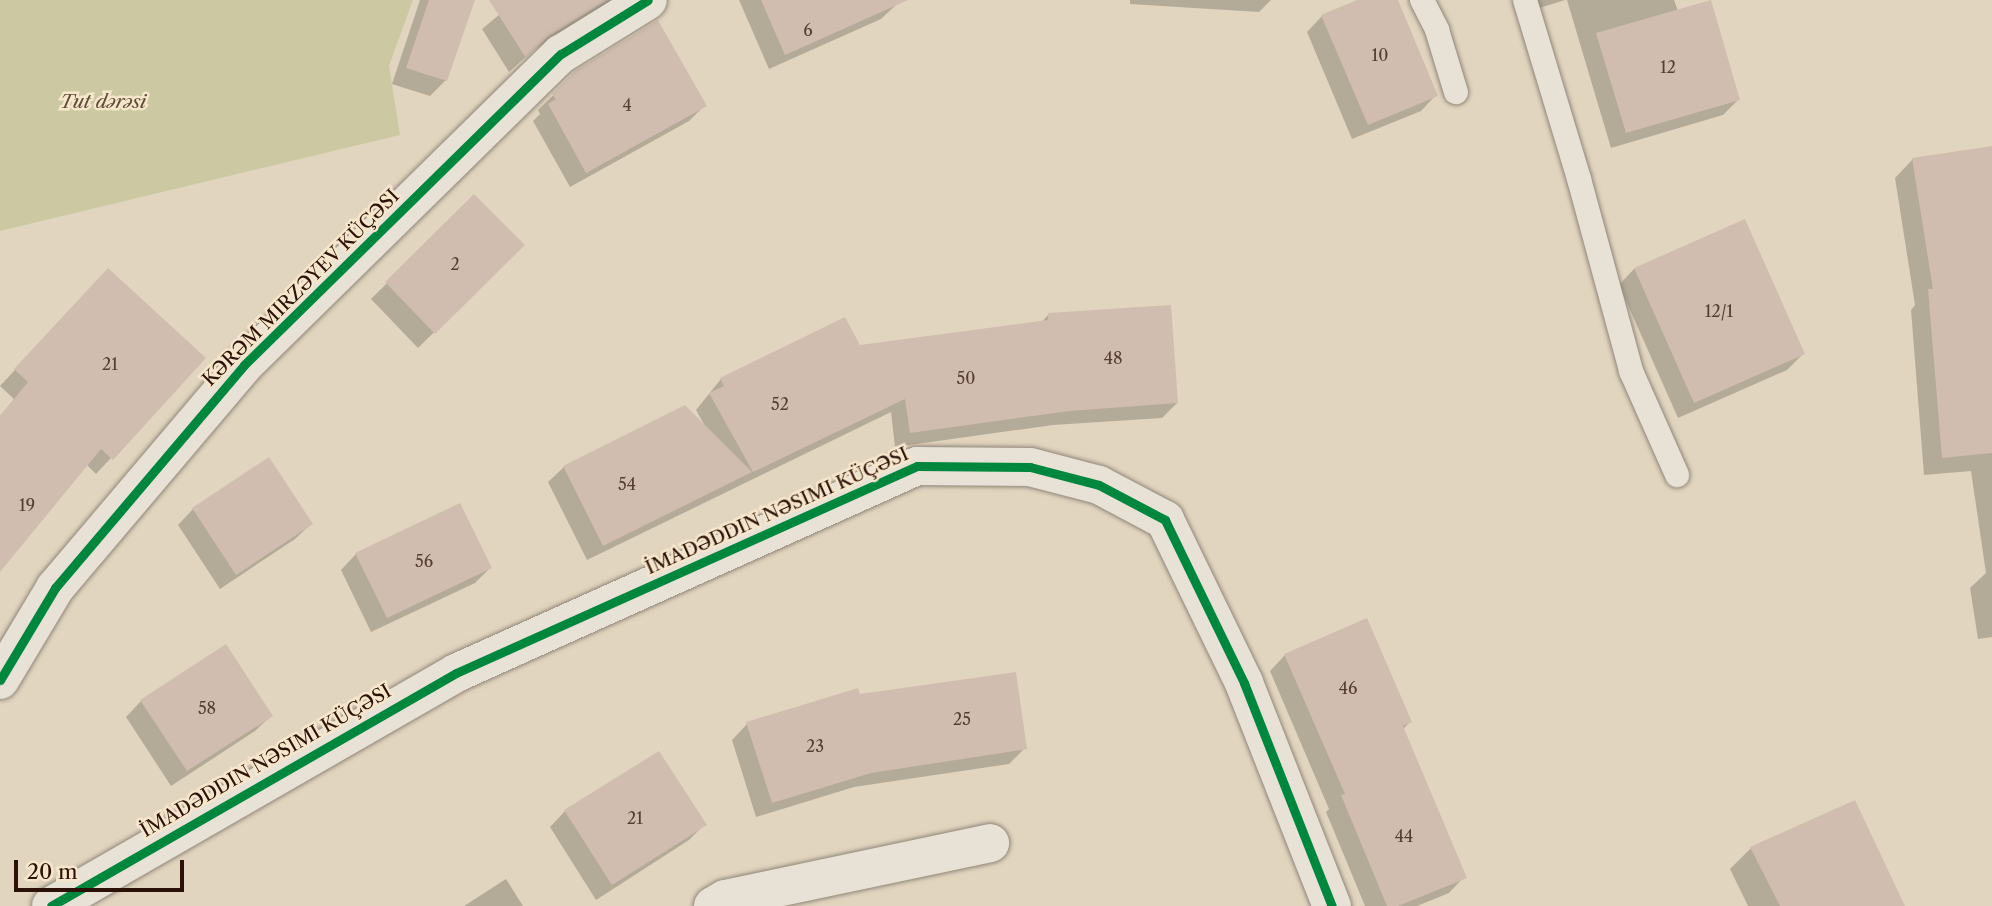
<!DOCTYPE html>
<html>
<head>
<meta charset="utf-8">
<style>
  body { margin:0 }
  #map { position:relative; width:1992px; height:906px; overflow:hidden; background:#e2d5bf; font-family:"Libre Caslon Text",serif }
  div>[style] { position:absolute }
  .green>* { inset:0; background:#ccc9a2 }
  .shadow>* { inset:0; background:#0003 }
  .building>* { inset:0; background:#d0bdaf }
  .roads { filter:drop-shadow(0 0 2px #918679) drop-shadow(0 0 2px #918679) }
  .lane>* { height:24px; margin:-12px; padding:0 12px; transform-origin:12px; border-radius:12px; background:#e7e1d6 }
  .street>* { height:38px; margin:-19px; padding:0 19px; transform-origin:19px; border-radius:19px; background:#e7e1d6 }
  .cycleway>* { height:9px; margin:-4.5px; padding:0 4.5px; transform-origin:4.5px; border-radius:4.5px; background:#00873e }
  span { translate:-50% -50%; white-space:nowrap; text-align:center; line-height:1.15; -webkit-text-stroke:5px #f6e6cc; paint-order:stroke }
  .number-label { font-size:16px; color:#553d32 }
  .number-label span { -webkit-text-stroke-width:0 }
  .park-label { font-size:19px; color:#5d4e35; font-style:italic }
  .street-label { font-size:19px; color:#2b1107 }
  .scale { position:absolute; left:14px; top:860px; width:170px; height:32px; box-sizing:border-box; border:4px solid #2b1107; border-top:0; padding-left:9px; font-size:21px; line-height:24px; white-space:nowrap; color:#2b1107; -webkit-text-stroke:5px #f6e6cc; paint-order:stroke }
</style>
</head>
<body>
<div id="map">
  <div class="green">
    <i style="clip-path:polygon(0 0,413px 0,389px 66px,400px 135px,0 231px)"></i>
  </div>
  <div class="shadow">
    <i style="clip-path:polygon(420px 0,473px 0,446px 80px,430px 96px,392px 84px)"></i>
    <i style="clip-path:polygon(517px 0,613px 0,532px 51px,509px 72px,482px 29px)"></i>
    <i style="clip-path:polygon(739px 0,895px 0,897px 4px,881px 19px,769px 69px)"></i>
    <i style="clip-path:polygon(1130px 0,1271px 0,1259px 12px,1130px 4px)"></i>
    <i style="clip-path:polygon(1361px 0,1396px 0,1436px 95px,1421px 111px,1352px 139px,1307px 32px,1322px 16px)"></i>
    <i style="clip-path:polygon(1530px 0,1565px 0,1533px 10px)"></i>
    <i style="clip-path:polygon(1567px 0,1674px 0,1678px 11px,1738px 100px,1723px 115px,1611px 148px)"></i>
    <i style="clip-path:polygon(576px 73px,704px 106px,689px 121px,570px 187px,533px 121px,540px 114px,538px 110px)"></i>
    <i style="clip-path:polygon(1913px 159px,1992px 177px,1992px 637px,1978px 639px,1970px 588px,1986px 573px,1971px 471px,1924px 475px,1911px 310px,1915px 305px,1895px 178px)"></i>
    <i style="clip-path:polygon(474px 197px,523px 245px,418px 348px,371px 299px)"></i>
    <i style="clip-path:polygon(1744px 221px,1803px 354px,1787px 370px,1678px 418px,1619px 285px,1634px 269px)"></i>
    <i style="clip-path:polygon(93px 286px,204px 358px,96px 474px,86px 464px,0 569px,0 416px,14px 399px,0 386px)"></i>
    <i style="clip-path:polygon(1048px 315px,1177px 403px,1162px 418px,1053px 425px,895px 447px,891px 412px,587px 560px,548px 482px,564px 467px,705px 426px,696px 410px,721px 379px,844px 319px,859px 347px,1041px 323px)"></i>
    <i style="clip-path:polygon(193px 509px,311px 524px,295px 539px,220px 589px,178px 525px)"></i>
    <i style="clip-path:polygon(356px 554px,490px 568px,475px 583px,371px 632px,341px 570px)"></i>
    <i style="clip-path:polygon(1285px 655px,1410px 722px,1403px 729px,1464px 877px,1449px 893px,1417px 906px,1365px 906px,1326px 812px,1329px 809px,1270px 671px)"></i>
    <i style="clip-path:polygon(859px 696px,1025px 748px,1009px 764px,854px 787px,756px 817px,732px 740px,747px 724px)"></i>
    <i style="clip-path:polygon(141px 701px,271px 716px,255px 731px,171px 786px,126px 717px)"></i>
    <i style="clip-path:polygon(565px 811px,704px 825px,689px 840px,596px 900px,550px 827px)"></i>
    <i style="clip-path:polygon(1751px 848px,1903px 906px,1748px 906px,1730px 869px)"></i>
    <i style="clip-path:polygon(506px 879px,523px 906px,464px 906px)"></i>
  </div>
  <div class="building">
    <i style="clip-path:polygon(429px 0,475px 0,447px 81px,406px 68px)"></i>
    <i style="clip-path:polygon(489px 0,607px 0,549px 36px,526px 58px)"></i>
    <i style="clip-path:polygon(761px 0,908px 0,785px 55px)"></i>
    <i style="clip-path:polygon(1357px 0,1398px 0,1438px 96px,1368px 125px,1321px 15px)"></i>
    <i style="clip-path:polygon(1711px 0,1740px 100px,1626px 133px,1596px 33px)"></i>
    <i style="clip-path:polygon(658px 20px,707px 106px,586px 173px,548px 104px,556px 99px,552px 94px,575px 71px)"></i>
    <i style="clip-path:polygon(1992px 146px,1992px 453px,1942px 458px,1928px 289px,1933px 289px,1912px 158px)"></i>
    <i style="clip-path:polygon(474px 194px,525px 245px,435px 334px,385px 282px)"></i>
    <i style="clip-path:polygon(1745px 219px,1805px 354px,1694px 403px,1634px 268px)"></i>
    <i style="clip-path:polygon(108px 268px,206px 358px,113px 460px,101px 449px,0 572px,0 416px,28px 382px,14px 369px)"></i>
    <i style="clip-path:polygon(1171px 305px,1178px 403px,1069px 411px,910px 433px,905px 399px,753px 472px,709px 393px,724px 386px,720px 378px,845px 317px,860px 345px,1048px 320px,1048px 313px)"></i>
    <i style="clip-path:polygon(685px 405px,752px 472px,603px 546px,563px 466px)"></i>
    <i style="clip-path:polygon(269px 457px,313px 524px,236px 575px,192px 508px)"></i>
    <i style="clip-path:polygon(460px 503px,492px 568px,387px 618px,355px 553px)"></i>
    <i style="clip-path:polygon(1367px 618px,1412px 722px,1403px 726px,1467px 878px,1398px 906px,1387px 906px,1341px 795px,1345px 794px,1284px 654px)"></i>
    <i style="clip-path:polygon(226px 644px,273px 716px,187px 771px,140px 700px)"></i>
    <i style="clip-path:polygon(1016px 672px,1027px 749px,871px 773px,772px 803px,746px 722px,858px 688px,860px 694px)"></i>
    <i style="clip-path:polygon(659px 751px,707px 825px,612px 885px,564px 810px)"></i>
    <i style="clip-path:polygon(1855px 800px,1905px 906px,1780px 906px,1750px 847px)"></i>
  </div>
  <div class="roads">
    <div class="lane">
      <i style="left:1422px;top:0;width:34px;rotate:63deg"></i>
      <i style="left:1437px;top:30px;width:65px;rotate:73deg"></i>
      <i style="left:1525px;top:0;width:187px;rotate:73.2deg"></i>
      <i style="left:1579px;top:179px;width:199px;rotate:74.8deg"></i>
      <i style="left:1631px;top:371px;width:114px;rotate:66.1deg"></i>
    </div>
    <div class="street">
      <i style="left:0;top:680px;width:107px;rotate:-59.1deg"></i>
      <i style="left:55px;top:588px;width:292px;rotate:-49.7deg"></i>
      <i style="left:244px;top:365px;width:444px;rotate:-44.5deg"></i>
      <i style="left:561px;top:54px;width:102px;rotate:-31.8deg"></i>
      <i style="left:51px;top:906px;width:467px;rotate:-29.9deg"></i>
      <i style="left:456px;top:673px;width:505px;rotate:-24.18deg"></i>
      <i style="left:917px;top:466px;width:113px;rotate:0.5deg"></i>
      <i style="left:1030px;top:467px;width:71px;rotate:14.6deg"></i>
      <i style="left:1099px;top:485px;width:75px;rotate:27.9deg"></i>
      <i style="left:1165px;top:520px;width:181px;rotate:64.1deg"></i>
      <i style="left:1244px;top:683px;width:240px;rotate:68.5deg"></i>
      <i style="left:713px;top:906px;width:14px;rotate:-30deg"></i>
      <i style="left:725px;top:899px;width:271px;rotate:-11.9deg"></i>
    </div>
  </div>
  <div class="cycleway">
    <i style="left:0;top:680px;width:107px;rotate:-59.1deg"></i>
    <i style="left:55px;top:588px;width:292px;rotate:-49.7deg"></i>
    <i style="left:244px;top:365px;width:444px;rotate:-44.5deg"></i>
    <i style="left:561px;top:54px;width:102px;rotate:-31.8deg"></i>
    <i style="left:51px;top:906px;width:467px;rotate:-29.9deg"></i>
    <i style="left:456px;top:673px;width:505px;rotate:-24.18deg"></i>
    <i style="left:917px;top:466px;width:113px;rotate:0.5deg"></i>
    <i style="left:1030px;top:467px;width:71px;rotate:14.6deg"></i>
    <i style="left:1099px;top:485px;width:75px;rotate:27.9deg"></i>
    <i style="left:1165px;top:520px;width:181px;rotate:64.1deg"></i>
    <i style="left:1244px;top:683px;width:240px;rotate:68.5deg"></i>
  </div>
  <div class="number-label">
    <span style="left:808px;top:30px">6</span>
    <span style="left:1380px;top:55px">10</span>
    <span style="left:1668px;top:67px">12</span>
    <span style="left:627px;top:105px">4</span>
    <span style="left:455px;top:264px">2</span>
    <span style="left:1719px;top:311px">12/1</span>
    <span style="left:1113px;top:358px">48</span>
    <span style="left:110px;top:364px">21</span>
    <span style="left:966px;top:378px">50</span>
    <span style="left:780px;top:404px">52</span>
    <span style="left:627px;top:484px">54</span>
    <span style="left:27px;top:505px">19</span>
    <span style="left:424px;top:561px">56</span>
    <span style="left:1348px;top:688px">46</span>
    <span style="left:207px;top:708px">58</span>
    <span style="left:962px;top:719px">25</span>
    <span style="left:815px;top:746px">23</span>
    <span style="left:635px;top:818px">21</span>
    <span style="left:1404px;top:836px">44</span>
  </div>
  <div class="park-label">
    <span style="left:103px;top:102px">Tut dərəsi</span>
  </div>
  <div class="street-label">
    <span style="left:301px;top:288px;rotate:-45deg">KƏRƏM MIRZƏYEV KÜÇƏSI</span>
    <span style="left:777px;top:511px;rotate:-24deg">İMADƏDDIN NƏSIMI KÜÇƏSI</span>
    <span style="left:266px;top:761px;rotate:-30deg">İMADƏDDIN NƏSIMI KÜÇƏSI</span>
  </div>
  <div class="scale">20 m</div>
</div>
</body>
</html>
